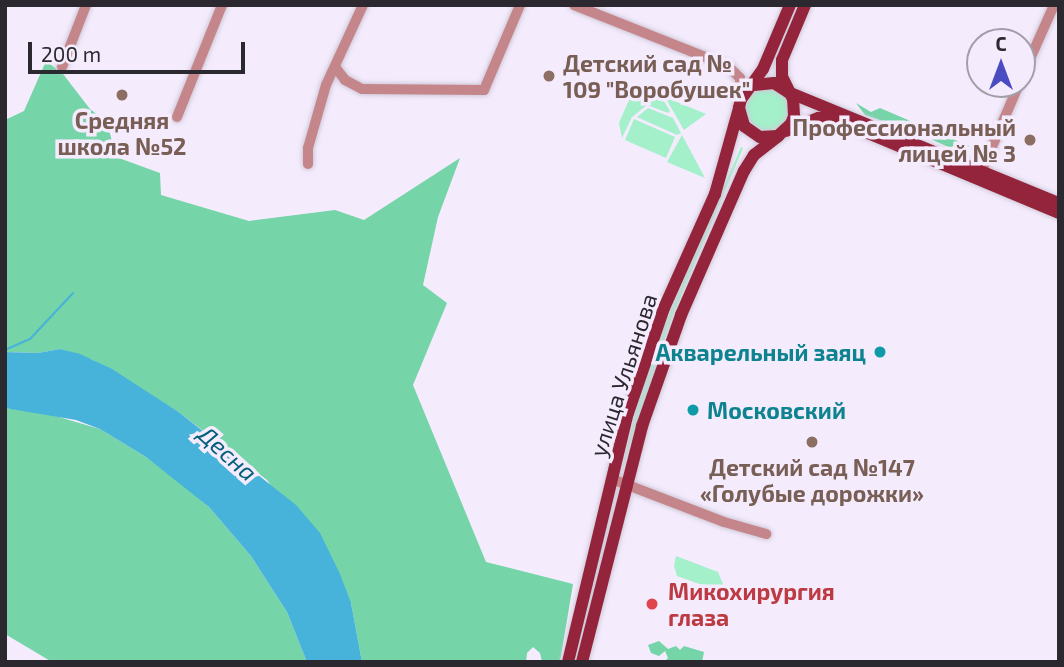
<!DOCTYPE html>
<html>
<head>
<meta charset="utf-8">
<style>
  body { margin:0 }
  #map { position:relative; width:1064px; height:667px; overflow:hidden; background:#f4ecfd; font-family:"Exo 2",sans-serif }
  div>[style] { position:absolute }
  .green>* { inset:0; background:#a3f0ca }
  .round { border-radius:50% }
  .forest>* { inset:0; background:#75d4a8 }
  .water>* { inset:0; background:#47b2da }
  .stream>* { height:2px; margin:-1px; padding:0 1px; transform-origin:1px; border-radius:1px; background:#47b2da }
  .roads { filter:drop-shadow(0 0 2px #d0c9d8) drop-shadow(0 0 2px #d0c9d8) }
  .minor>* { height:10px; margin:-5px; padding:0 5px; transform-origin:5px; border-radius:5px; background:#c5868b }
  .major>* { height:12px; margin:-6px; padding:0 6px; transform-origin:6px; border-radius:6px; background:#94243b }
  .dots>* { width:19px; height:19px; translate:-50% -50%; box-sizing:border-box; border:4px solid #f4ecfd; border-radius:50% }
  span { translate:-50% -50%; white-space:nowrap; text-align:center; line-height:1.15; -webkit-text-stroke:7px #f4ecfd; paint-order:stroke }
  .education-label { font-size:23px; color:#785e54; font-weight:700 }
  .left { translate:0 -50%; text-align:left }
  .right { translate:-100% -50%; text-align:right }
  .culture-label { font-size:23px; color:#0d838f; font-weight:700 }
  .street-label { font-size:23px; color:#2b282f }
  .health-label { font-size:23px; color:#be3a42; font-weight:700 }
  .water-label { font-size:24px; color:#035f7a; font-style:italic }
  .frame { position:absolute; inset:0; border:7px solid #2b282f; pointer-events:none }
  .north { position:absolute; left:966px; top:28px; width:70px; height:70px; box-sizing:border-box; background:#f4ecfd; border:2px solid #a49eab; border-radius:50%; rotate:0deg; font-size:19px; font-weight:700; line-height:28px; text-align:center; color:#2b282f }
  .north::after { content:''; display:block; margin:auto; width:24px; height:32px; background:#4b4cc2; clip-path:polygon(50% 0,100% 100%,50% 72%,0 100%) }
  .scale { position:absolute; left:28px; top:42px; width:217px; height:32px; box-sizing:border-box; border:4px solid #2b282f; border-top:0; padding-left:9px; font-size:21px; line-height:24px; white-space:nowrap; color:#2b282f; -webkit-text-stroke:5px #f4ecfd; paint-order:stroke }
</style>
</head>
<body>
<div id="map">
  <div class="green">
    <i style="clip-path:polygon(636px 84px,660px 95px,670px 111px,668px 113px,647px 105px,632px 117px,622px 138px,619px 123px)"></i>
    <i class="round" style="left:745px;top:88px;width:44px;height:44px"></i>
    <i style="clip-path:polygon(665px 97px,706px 114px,684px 130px)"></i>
    <i style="clip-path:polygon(648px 108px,673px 118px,681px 133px,677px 135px,637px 117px)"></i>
    <i style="clip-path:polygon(634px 119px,675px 137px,666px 158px,625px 140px)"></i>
    <i style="clip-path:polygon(682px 135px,705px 178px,667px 162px)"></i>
    <i style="clip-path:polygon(741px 147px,743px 148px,671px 320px,621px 472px,638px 401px,667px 318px)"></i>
    <i style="clip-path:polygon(676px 556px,718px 572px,723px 584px,722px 592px,677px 576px,674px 566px)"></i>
  </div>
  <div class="forest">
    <i style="clip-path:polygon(46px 61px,63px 74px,90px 109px,107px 122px,116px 157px,160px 173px,161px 195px,249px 221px,335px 210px,364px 220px,460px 158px,438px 217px,423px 285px,447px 303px,413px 385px,486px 562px,573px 584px,560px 662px,542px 662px,540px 653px,533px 647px,527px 653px,526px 662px,362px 662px,351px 603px,267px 480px,180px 413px,93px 360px,60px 349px,38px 353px,5px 352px,5px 120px,24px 111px)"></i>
    <i style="clip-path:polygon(856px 103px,871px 112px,880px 108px,969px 146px,966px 155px,915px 132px,865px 115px)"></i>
    <i style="clip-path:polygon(5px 408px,45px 413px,100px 429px,146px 457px,188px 489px,209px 507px,251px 556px,287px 612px,307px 662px,52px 662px,5px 634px)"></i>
    <i style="clip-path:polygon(659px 641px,668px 649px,676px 646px,680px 650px,684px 646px,704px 652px,702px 662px,664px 662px,668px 658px,665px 651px,659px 656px,651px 653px,648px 645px)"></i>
  </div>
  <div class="water">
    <i style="clip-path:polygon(60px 349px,80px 354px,112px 369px,180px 413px,296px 505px,320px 533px,340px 574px,351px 603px,362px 662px,307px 662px,287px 612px,251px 556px,209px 507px,146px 457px,100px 429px,76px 420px,5px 408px,5px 352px,38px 353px)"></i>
  </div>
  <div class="stream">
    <i style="left:5px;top:350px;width:27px;rotate:-24deg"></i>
    <i style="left:30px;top:339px;width:63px;rotate:-46.9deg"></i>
  </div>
  <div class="roads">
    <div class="minor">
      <i style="left:574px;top:5px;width:166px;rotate:21.6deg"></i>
      <i style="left:728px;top:66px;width:17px;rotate:45deg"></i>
      <i style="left:740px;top:78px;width:20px;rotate:87deg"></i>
      <i style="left:62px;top:67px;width:66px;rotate:-68.8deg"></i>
      <i style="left:336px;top:68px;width:15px;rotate:53deg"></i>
      <i style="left:345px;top:80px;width:19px;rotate:28deg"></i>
      <i style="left:362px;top:89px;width:122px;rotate:0.5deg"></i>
      <i style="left:484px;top:90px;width:92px;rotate:-67deg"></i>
      <i style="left:1022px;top:77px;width:79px;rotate:-66deg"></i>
      <i style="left:177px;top:117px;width:121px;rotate:-68.1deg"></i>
      <i style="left:308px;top:164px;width:16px;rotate:-90deg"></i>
      <i style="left:308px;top:148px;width:66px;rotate:-74.1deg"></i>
      <i style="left:326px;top:85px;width:88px;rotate:-65.2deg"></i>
      <i style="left:979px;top:177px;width:101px;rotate:-66.7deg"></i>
      <i style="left:612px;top:479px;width:120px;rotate:21deg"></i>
      <i style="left:724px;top:522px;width:44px;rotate:15.9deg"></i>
    </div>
    <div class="major">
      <i style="left:790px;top:5px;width:69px;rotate:112.9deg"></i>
      <i style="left:763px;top:69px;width:37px;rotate:126deg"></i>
      <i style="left:741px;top:99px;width:9px;rotate:103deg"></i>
      <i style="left:739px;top:108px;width:19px;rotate:74deg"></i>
      <i style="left:744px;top:126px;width:19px;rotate:35deg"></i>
      <i style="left:760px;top:137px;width:18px;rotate:-3deg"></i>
      <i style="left:778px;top:136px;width:18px;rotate:-43deg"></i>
      <i style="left:791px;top:124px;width:9px;rotate:-69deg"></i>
      <i style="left:794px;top:116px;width:17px;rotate:-93deg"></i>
      <i style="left:793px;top:99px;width:25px;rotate:-116deg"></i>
      <i style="left:782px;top:76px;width:16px;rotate:-90deg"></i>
      <i style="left:782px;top:60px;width:60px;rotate:-67.3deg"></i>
      <i style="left:754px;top:85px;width:20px;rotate:-6deg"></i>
      <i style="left:774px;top:83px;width:17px;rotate:33deg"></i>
      <i style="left:788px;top:92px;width:293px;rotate:22.3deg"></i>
      <i style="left:786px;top:131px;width:35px;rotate:-22deg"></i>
      <i style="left:819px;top:118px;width:13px"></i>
      <i style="left:832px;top:118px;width:246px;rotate:22.7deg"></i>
      <i style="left:568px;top:662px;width:256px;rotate:-76.5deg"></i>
      <i style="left:628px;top:413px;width:111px;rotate:-71.1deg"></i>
      <i style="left:664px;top:308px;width:125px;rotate:-65.9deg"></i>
      <i style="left:715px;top:194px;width:89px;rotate:-74.4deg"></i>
      <i style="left:582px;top:662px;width:244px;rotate:-75.7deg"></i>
      <i style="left:642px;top:426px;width:118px;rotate:-70.6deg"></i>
      <i style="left:681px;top:315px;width:157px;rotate:-66.4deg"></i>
      <i style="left:744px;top:171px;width:19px;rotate:-58deg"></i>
      <i style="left:754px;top:155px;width:31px;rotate:-38deg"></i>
    </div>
  </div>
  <div class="dots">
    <i style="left:549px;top:76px;background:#8d6e63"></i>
    <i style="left:122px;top:95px;background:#8d6e63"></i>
    <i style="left:1030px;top:140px;background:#8d6e63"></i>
    <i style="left:880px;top:352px;background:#0f9aa8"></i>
    <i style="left:693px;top:410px;background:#0f9aa8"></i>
    <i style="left:812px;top:442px;background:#8d6e63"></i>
    <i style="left:652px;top:604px;background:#e0444e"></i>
  </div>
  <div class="education-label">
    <span class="left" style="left:563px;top:76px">Детский сад №<br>109 "Воробушек"</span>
    <span style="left:122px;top:133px">Средняя<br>школа №52</span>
    <span class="right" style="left:1016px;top:140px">Профессиональный<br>лицей № 3</span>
    <span style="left:812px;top:480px">Детский сад №147<br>«Голубые дорожки»</span>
  </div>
  <div class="culture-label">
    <span class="right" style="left:866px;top:352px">Акварельный заяц</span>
    <span class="left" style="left:707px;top:410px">Московский</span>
  </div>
  <div class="street-label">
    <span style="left:623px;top:375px;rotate:-72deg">улица Ульянова</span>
  </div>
  <div class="health-label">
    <span class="left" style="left:668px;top:604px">Микохирургия<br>глаза</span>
  </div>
  <div class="water-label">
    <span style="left:228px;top:453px;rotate:42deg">Десна</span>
  </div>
  <div class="frame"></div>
  <div class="north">С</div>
  <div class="scale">200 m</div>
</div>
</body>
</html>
